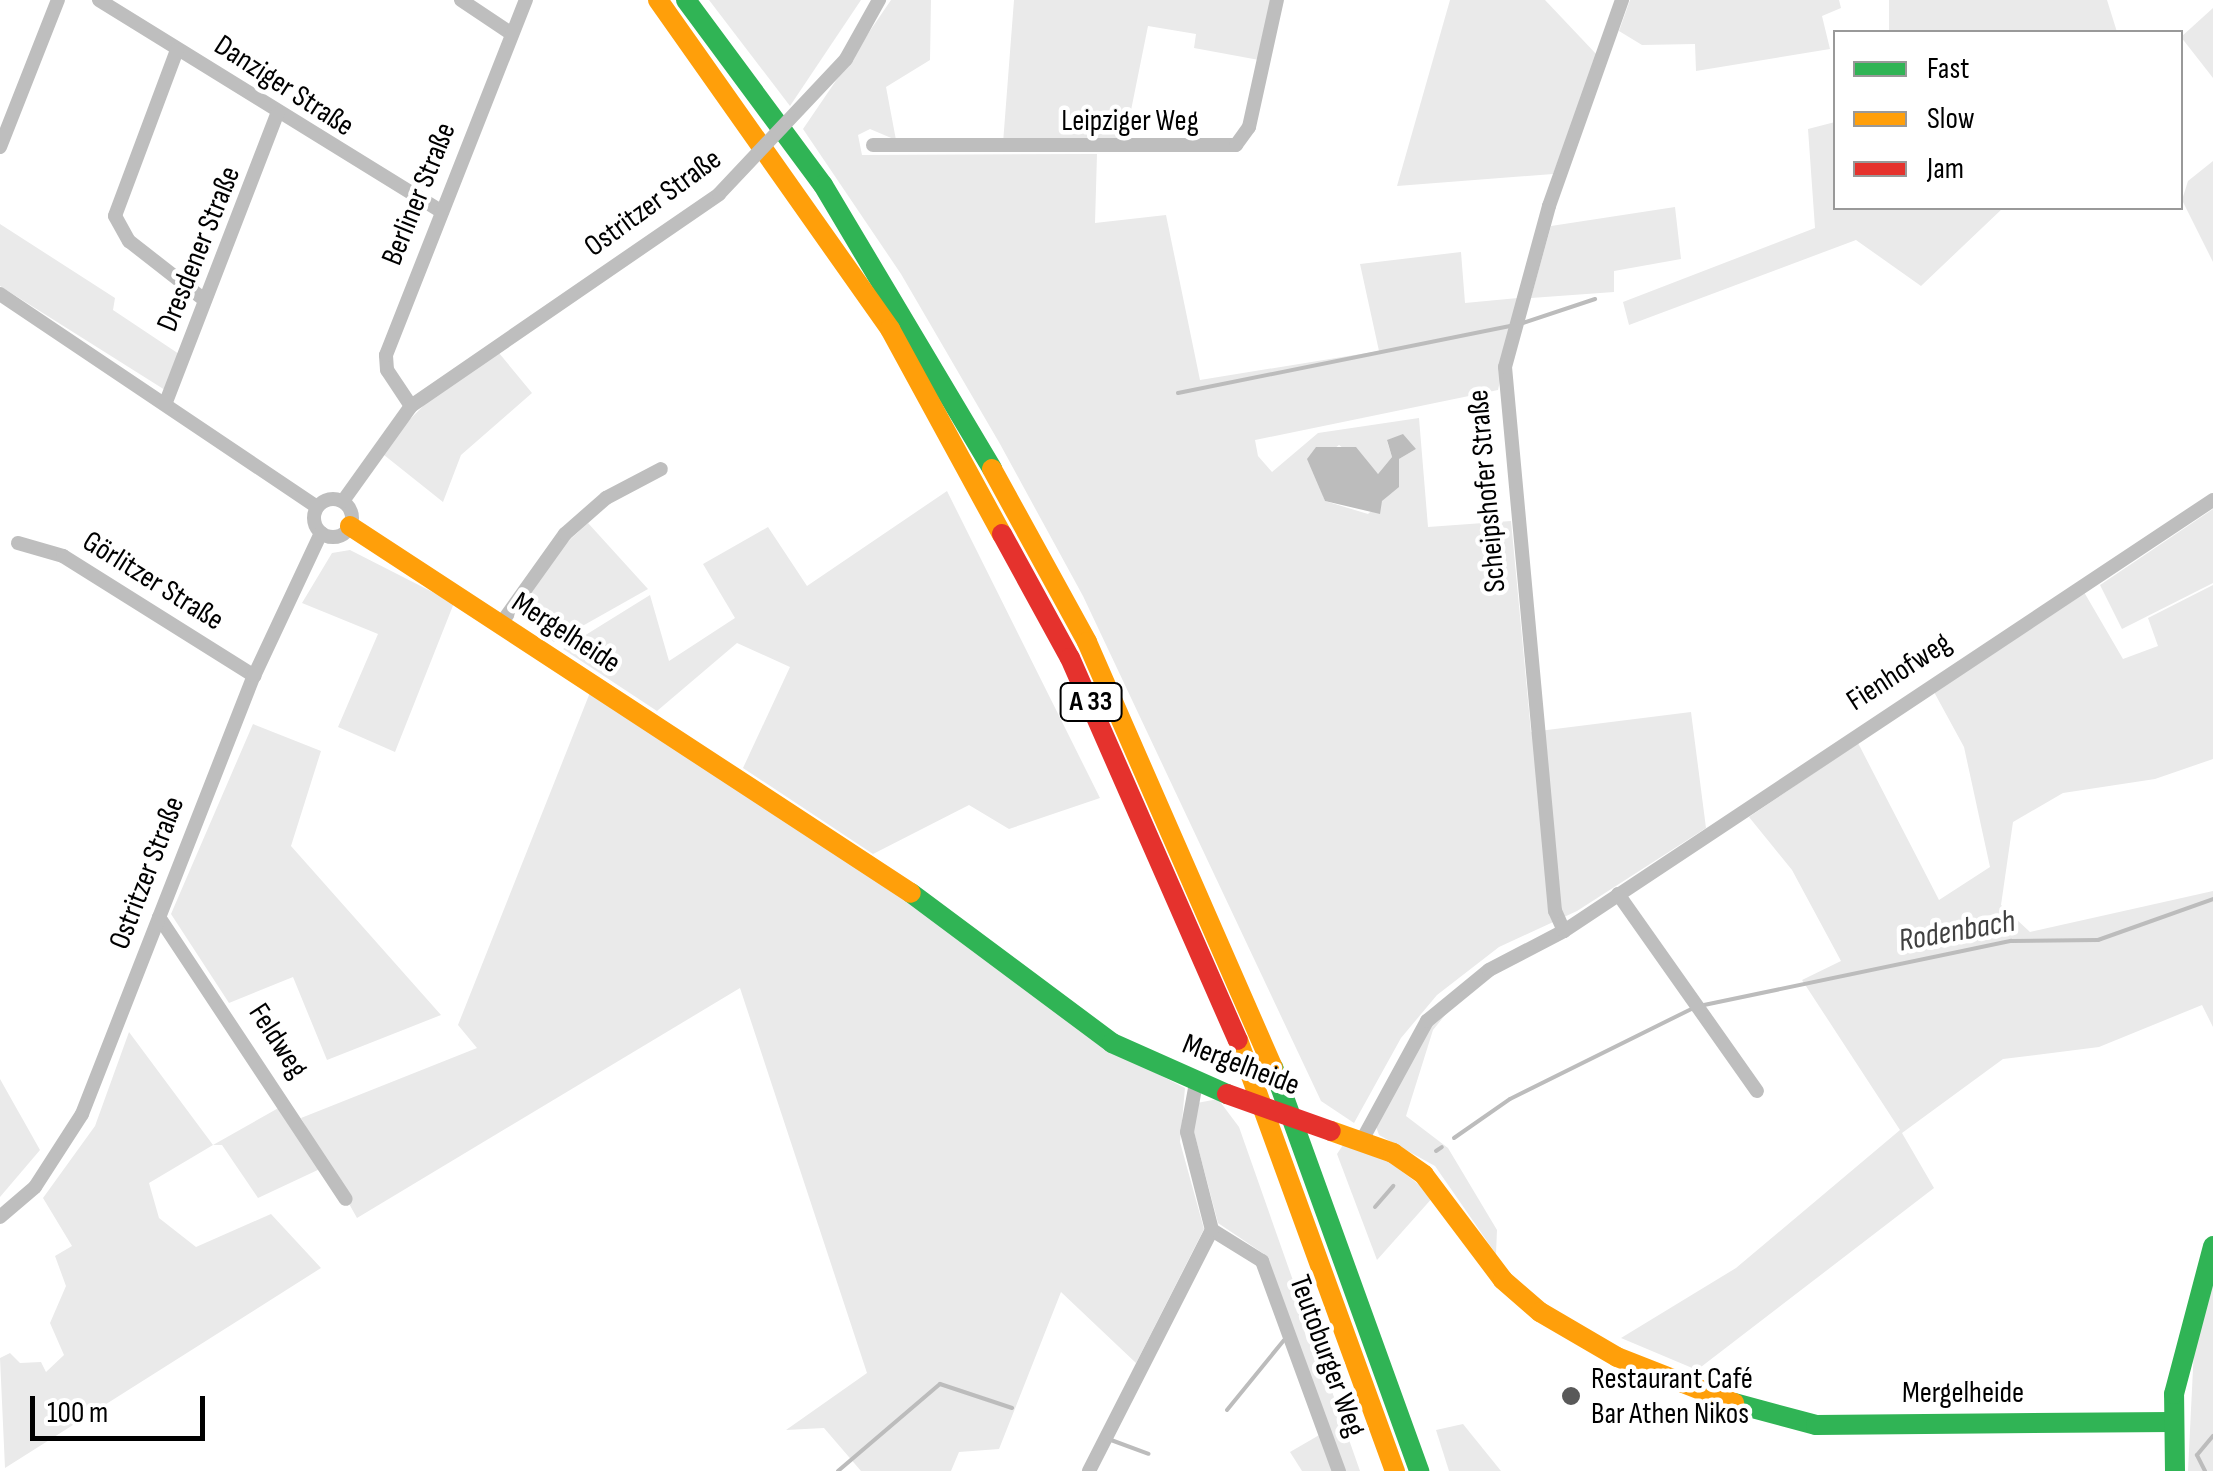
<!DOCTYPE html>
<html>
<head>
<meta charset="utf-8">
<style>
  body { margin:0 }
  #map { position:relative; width:2213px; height:1471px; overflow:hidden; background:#fff; font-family:"Sofia Sans Condensed",sans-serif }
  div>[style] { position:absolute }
  .green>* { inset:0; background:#eaeaea }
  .water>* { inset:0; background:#bcbcbc }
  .stream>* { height:4px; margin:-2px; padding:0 2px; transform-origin:2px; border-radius:2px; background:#bcbcbc }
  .street>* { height:14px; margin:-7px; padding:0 7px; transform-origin:7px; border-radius:7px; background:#bebebe }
  .street>.ring { margin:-7px; padding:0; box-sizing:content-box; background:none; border:14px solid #bebebe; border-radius:50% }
  .fast>* { height:20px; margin:-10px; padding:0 10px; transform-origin:10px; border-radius:10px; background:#30b455 }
  .slow>* { height:20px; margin:-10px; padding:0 10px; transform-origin:10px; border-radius:10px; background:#ff9f0a }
  .jam>* { height:20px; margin:-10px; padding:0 10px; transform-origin:10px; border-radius:10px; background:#e5322d }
  .street-bridge>* { height:14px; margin:-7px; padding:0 7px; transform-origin:7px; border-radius:7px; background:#bebebe }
  .jam-bridge>* { height:20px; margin:-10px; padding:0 10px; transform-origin:10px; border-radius:10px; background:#e5322d }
  .dots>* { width:28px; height:28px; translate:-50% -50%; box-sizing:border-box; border:5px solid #fff; border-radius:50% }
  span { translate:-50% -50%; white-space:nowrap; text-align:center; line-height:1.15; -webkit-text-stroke:9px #fff; paint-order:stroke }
  .shield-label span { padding:2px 8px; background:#fff; border:2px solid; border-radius:8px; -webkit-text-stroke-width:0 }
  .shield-label { font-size:28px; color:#000; font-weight:700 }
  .street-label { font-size:30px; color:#000 }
  .poi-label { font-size:30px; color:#000 }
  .left { translate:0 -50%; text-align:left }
  .water-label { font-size:32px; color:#404040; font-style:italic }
  .legend { position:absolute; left:1833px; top:30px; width:350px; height:180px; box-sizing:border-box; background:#fff; border:2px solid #999; margin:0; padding:12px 18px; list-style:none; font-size:30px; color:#000 }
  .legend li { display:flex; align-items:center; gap:20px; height:50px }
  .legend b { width:50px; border:2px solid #999 }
  .scale { position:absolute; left:30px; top:1396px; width:175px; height:45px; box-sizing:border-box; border:5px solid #000; border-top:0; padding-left:12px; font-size:30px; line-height:35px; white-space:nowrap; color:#000; -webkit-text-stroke:8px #fff; paint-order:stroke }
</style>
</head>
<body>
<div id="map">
  <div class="green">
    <i style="clip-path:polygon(709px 0,861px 0,790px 106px)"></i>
    <i style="clip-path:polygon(evenodd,891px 0,931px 0,930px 60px,886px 87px,896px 140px,870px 129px,858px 135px,862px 155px,1097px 154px,1095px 223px,1166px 215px,1200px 380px,1379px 351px,1360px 264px,1461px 252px,1465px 303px,1518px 298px,1498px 390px,1255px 440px,1258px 456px,1272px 472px,1318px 433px,1419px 418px,1428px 527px,1511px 521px,1531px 732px,1691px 712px,1706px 828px,1577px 911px,1499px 947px,1437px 995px,1401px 1038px,1354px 1123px,1321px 1101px,1083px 596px,1000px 444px,901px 274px,803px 129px,891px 0,1387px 441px,1416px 449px,1399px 459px,1382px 501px,1368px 514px,1325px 501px,1312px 465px,1339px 445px,1378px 474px,1392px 457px,1387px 441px)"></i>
    <i style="clip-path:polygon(1014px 0,1272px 0,1259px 60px,1194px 48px,1196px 34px,1148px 26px,1124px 145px,1003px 143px)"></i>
    <i style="clip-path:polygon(1450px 0,1545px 0,1598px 56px,1553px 174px,1397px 186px)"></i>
    <i style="clip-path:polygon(1630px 0,1839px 0,1841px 8px,1822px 16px,1830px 49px,1696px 71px,1695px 44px,1642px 45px,1619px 31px)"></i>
    <i style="clip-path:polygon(1889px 0,2107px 0,2117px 32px,1889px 32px)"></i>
    <i style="clip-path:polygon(2213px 8px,2213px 78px,2181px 37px)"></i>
    <i style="clip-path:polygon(1835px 122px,1836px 208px,2003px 208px,1921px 286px,1856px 240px,1629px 325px,1623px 302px,1815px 228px,1808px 129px)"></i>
    <i style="clip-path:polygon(2213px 161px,2213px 262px,2182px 200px,2188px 181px)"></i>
    <i style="clip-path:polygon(1675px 207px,1681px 259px,1614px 271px,1614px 292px,1531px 298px,1551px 226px)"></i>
    <i style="clip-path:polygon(0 224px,115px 298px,113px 310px,179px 354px,165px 390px,0 286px)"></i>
    <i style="clip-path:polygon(499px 353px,532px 393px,461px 455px,443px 502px,379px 451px,426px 403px)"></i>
    <i style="clip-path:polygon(947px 491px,1100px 798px,1009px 829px,969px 805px,873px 854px,743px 768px,790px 667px,737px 643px,657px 711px,563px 649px,650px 595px,669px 661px,735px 618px,703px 564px,768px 527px,807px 586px)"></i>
    <i style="clip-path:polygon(2213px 509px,2213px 583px,2122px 629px,2100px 585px)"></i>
    <i style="clip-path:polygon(588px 523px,648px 589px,554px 642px,518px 612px,551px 557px)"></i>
    <i style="clip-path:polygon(350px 550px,454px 603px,395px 752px,338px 727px,378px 634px,302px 603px,332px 553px)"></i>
    <i style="clip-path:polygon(2213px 585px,2213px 759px,2155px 779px,2063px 793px,2013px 822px,2001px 905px,2030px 932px,2213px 891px,2213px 1027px,2202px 1005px,2099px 1047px,2003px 1059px,1902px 1133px,1934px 1188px,1697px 1370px,1621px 1338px,1736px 1268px,1900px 1130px,1802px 980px,1841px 961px,1792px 870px,1749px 817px,1858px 743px,1939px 900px,1990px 867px,1964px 747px,1934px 692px,2084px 592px,2123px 659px,2158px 646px,2148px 618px)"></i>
    <i style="clip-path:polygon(591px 690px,934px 918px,1109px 1049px,1185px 1088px,1180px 1142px,1204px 1229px,1136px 1363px,1061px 1292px,999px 1449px,959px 1452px,951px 1471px,861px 1471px,824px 1428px,786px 1430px,867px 1373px,740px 988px,357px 1218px,301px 1118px,477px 1048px,458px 1025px)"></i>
    <i style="clip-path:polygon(253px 724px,321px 751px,291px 846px,441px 1015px,327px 1060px,293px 977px,229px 1003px,171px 914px)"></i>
    <i style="clip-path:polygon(1458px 999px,1433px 1030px,1406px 1116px,1448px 1148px,1497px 1230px,1496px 1254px,1435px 1166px,1379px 1135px,1375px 1124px,1430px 1024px)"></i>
    <i style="clip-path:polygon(129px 1032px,213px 1145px,282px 1106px,322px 1168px,258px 1198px,222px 1145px,213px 1145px,149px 1183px,159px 1218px,196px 1247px,271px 1214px,321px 1268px,5px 1468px,0 1358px,10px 1353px,20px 1363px,41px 1362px,46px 1372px,64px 1355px,50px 1323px,66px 1286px,55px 1256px,72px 1246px,43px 1198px,95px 1126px)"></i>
    <i style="clip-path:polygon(0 1079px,40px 1150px,0 1197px)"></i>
    <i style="clip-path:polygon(1218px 1099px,1239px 1127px,1360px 1471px,1343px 1471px,1264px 1254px,1218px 1223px,1192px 1124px,1197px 1103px)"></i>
    <i style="clip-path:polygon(1343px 1145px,1387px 1160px,1434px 1196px,1377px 1260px,1337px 1154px)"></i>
    <i style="clip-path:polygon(2213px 1273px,2213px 1471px,2188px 1471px,2195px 1328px)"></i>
    <i style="clip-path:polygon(1463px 1424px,1501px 1471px,1449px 1471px,1436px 1430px)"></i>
    <i style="clip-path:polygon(1321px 1434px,1335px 1471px,1302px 1471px,1290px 1452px)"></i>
  </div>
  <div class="water">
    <i style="clip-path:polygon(1403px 434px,1416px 449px,1399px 459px,1399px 487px,1382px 501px,1380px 514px,1325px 501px,1307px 459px,1316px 447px,1356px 447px,1378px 474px,1392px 457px,1387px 440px)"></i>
  </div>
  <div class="stream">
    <i style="left:1523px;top:323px;width:76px;rotate:-18.4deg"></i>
    <i style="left:1178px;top:393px;width:340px;rotate:-11.4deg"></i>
    <i style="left:1704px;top:1005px;width:314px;rotate:-11.8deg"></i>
    <i style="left:2011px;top:941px;width:87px;rotate:-0.7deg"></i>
    <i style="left:2098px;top:940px;width:122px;rotate:-19.6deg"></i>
    <i style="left:1454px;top:1138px;width:68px;rotate:-34.9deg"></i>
    <i style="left:1510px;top:1099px;width:202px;rotate:-26.4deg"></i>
    <i style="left:1436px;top:1151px;width:7px;rotate:-34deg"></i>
    <i style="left:1375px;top:1207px;width:28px;rotate:-49deg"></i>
    <i style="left:1227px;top:1410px;width:90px;rotate:-50.8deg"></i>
    <i style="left:1111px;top:1440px;width:40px;rotate:20.2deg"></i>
    <i style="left:838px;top:1471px;width:134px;rotate:-40.5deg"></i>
    <i style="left:940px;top:1384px;width:76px;rotate:18.4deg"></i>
    <i style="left:2205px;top:1471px;width:18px;rotate:-117deg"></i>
    <i style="left:2197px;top:1455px;width:25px;rotate:-50deg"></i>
  </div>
  <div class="street">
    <i style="left:99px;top:0;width:403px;rotate:31.7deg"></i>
    <i style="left:461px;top:0;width:61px;rotate:33.7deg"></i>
    <i style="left:177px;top:50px;width:177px;rotate:110.5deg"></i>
    <i style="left:115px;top:216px;width:29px;rotate:61deg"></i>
    <i style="left:129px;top:241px;width:93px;rotate:38deg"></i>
    <i style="left:846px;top:59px;width:68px;rotate:-60.8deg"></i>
    <i style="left:873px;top:145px;width:363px"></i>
    <i style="left:1236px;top:145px;width:22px;rotate:-54deg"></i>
    <i style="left:1249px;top:127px;width:130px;rotate:-77.6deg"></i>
    <i style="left:0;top:147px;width:158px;rotate:-68.5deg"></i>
    <i style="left:0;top:294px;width:382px;rotate:33.9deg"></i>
    <i style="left:166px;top:402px;width:309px;rotate:-68.9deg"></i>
    <i style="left:411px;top:406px;width:43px;rotate:-123.7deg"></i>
    <i style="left:387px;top:370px;width:15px;rotate:-94deg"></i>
    <i style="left:386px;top:355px;width:382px;rotate:-68.5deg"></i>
    <i class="ring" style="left:314px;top:499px;width:24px;height:24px"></i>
    <i style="left:343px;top:501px;width:117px;rotate:-54.4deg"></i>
    <i style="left:411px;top:406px;width:374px;rotate:-34.5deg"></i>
    <i style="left:18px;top:543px;width:47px;rotate:16.1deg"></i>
    <i style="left:63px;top:556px;width:226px;rotate:32.1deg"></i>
    <i style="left:500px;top:625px;width:112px;rotate:-54.5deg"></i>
    <i style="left:565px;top:534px;width:55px;rotate:-41.3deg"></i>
    <i style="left:606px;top:498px;width:62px;rotate:-27.8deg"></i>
    <i style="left:1618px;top:894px;width:241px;rotate:54.8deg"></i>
    <i style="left:159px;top:917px;width:338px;rotate:56.5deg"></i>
    <i style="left:1564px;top:931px;width:22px;rotate:-114deg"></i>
    <i style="left:1555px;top:911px;width:546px;rotate:-95.25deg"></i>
    <i style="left:1505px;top:367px;width:167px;rotate:-74.7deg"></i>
    <i style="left:1549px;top:206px;width:219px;rotate:-70.5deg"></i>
    <i style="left:1361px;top:1142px;width:138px;rotate:-61.4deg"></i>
    <i style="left:1427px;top:1021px;width:80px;rotate:-39.4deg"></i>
    <i style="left:1489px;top:970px;width:85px;rotate:-27.5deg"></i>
    <i style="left:1564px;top:931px;width:779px;rotate:-33.59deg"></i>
    <i style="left:0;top:1217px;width:46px;rotate:-40.6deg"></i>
    <i style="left:35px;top:1187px;width:87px;rotate:-57.2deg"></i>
    <i style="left:82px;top:1114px;width:471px;rotate:-68.6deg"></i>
    <i style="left:254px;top:676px;width:158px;rotate:-64.9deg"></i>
    <i style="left:1212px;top:1230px;width:59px;rotate:31.8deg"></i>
    <i style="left:1262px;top:1261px;width:224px;rotate:69.9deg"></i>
    <i style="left:1089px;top:1471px;width:271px;rotate:-63deg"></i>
    <i style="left:1212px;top:1230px;width:101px;rotate:-104.3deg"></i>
    <i style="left:1187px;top:1132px;width:50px;rotate:-79.6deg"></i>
  </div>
  <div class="fast">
    <i style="left:686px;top:0;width:230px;rotate:53.5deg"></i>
    <i style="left:823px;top:185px;width:330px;rotate:59.2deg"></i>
    <i style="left:911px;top:893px;width:251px;rotate:36.7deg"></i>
    <i style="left:1112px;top:1043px;width:126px;rotate:23.9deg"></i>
    <i style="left:1273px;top:1067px;width:430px;rotate:70.1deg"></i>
    <i style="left:1734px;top:1403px;width:85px;rotate:15deg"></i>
    <i style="left:1816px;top:1425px;width:356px;rotate:-0.5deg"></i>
    <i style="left:2175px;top:1471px;width:77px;rotate:-90.7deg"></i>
    <i style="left:2174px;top:1394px;width:153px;rotate:-75.2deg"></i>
  </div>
  <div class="slow">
    <i style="left:658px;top:0;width:403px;rotate:54.8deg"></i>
    <i style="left:890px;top:329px;width:234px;rotate:61.4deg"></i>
    <i style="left:992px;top:469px;width:197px;rotate:61.2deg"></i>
    <i style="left:1087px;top:642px;width:464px;rotate:66.4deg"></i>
    <i style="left:350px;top:526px;width:670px;rotate:33.19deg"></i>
    <i style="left:1238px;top:1040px;width:459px;rotate:70deg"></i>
    <i style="left:1331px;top:1131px;width:66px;rotate:19.5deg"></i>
    <i style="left:1393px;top:1153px;width:38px;rotate:35deg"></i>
    <i style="left:1424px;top:1175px;width:131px;rotate:53deg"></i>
    <i style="left:1503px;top:1280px;width:49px;rotate:40.9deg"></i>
    <i style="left:1540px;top:1312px;width:89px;rotate:30.3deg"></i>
    <i style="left:1617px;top:1357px;width:126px;rotate:21.5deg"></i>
  </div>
  <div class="jam">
    <i style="left:1002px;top:534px;width:141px;rotate:61.3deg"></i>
    <i style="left:1070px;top:658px;width:417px;rotate:66.3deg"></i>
  </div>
  <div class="street-bridge">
    <i style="left:719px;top:194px;width:185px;rotate:-46.7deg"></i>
  </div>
  <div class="jam-bridge">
    <i style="left:1227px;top:1094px;width:110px;rotate:19.6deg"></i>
  </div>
  <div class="dots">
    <i style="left:1571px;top:1396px;background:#595959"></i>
  </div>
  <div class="shield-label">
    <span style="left:1091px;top:702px">A 33</span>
  </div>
  <div class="street-label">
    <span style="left:284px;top:86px;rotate:33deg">Danziger Straße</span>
    <span style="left:1130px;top:121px">Leipziger Weg</span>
    <span style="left:419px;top:194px;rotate:-68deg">Berliner Straße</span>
    <span style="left:653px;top:203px;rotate:-36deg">Ostritzer Straße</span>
    <span style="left:199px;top:249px;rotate:-68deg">Dresdener Straße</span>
    <span style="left:1487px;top:491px;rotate:-95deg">Scheipshofer Straße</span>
    <span style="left:153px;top:581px;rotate:32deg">Görlitzer Straße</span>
    <span style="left:566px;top:633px;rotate:33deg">Mergelheide</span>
    <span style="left:1899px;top:672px;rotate:-33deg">Fienhofweg</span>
    <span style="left:147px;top:873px;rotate:-69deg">Ostritzer Straße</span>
    <span style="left:278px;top:1041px;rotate:57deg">Feldweg</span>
    <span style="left:1241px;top:1065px;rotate:21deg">Mergelheide</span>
    <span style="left:1327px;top:1356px;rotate:70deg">Teutoburger Weg</span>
    <span style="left:1963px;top:1393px">Mergelheide</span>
  </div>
  <div class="poi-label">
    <span class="left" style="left:1591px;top:1396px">Restaurant Café<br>Bar Athen Nikos</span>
  </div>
  <div class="water-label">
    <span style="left:1957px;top:932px;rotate:-10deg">Rodenbach</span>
  </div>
  <ul class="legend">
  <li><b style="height:12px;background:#30b455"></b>Fast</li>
  <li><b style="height:12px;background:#ff9f0a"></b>Slow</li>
  <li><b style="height:12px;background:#e5322d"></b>Jam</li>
  </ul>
  <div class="scale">100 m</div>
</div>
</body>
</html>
